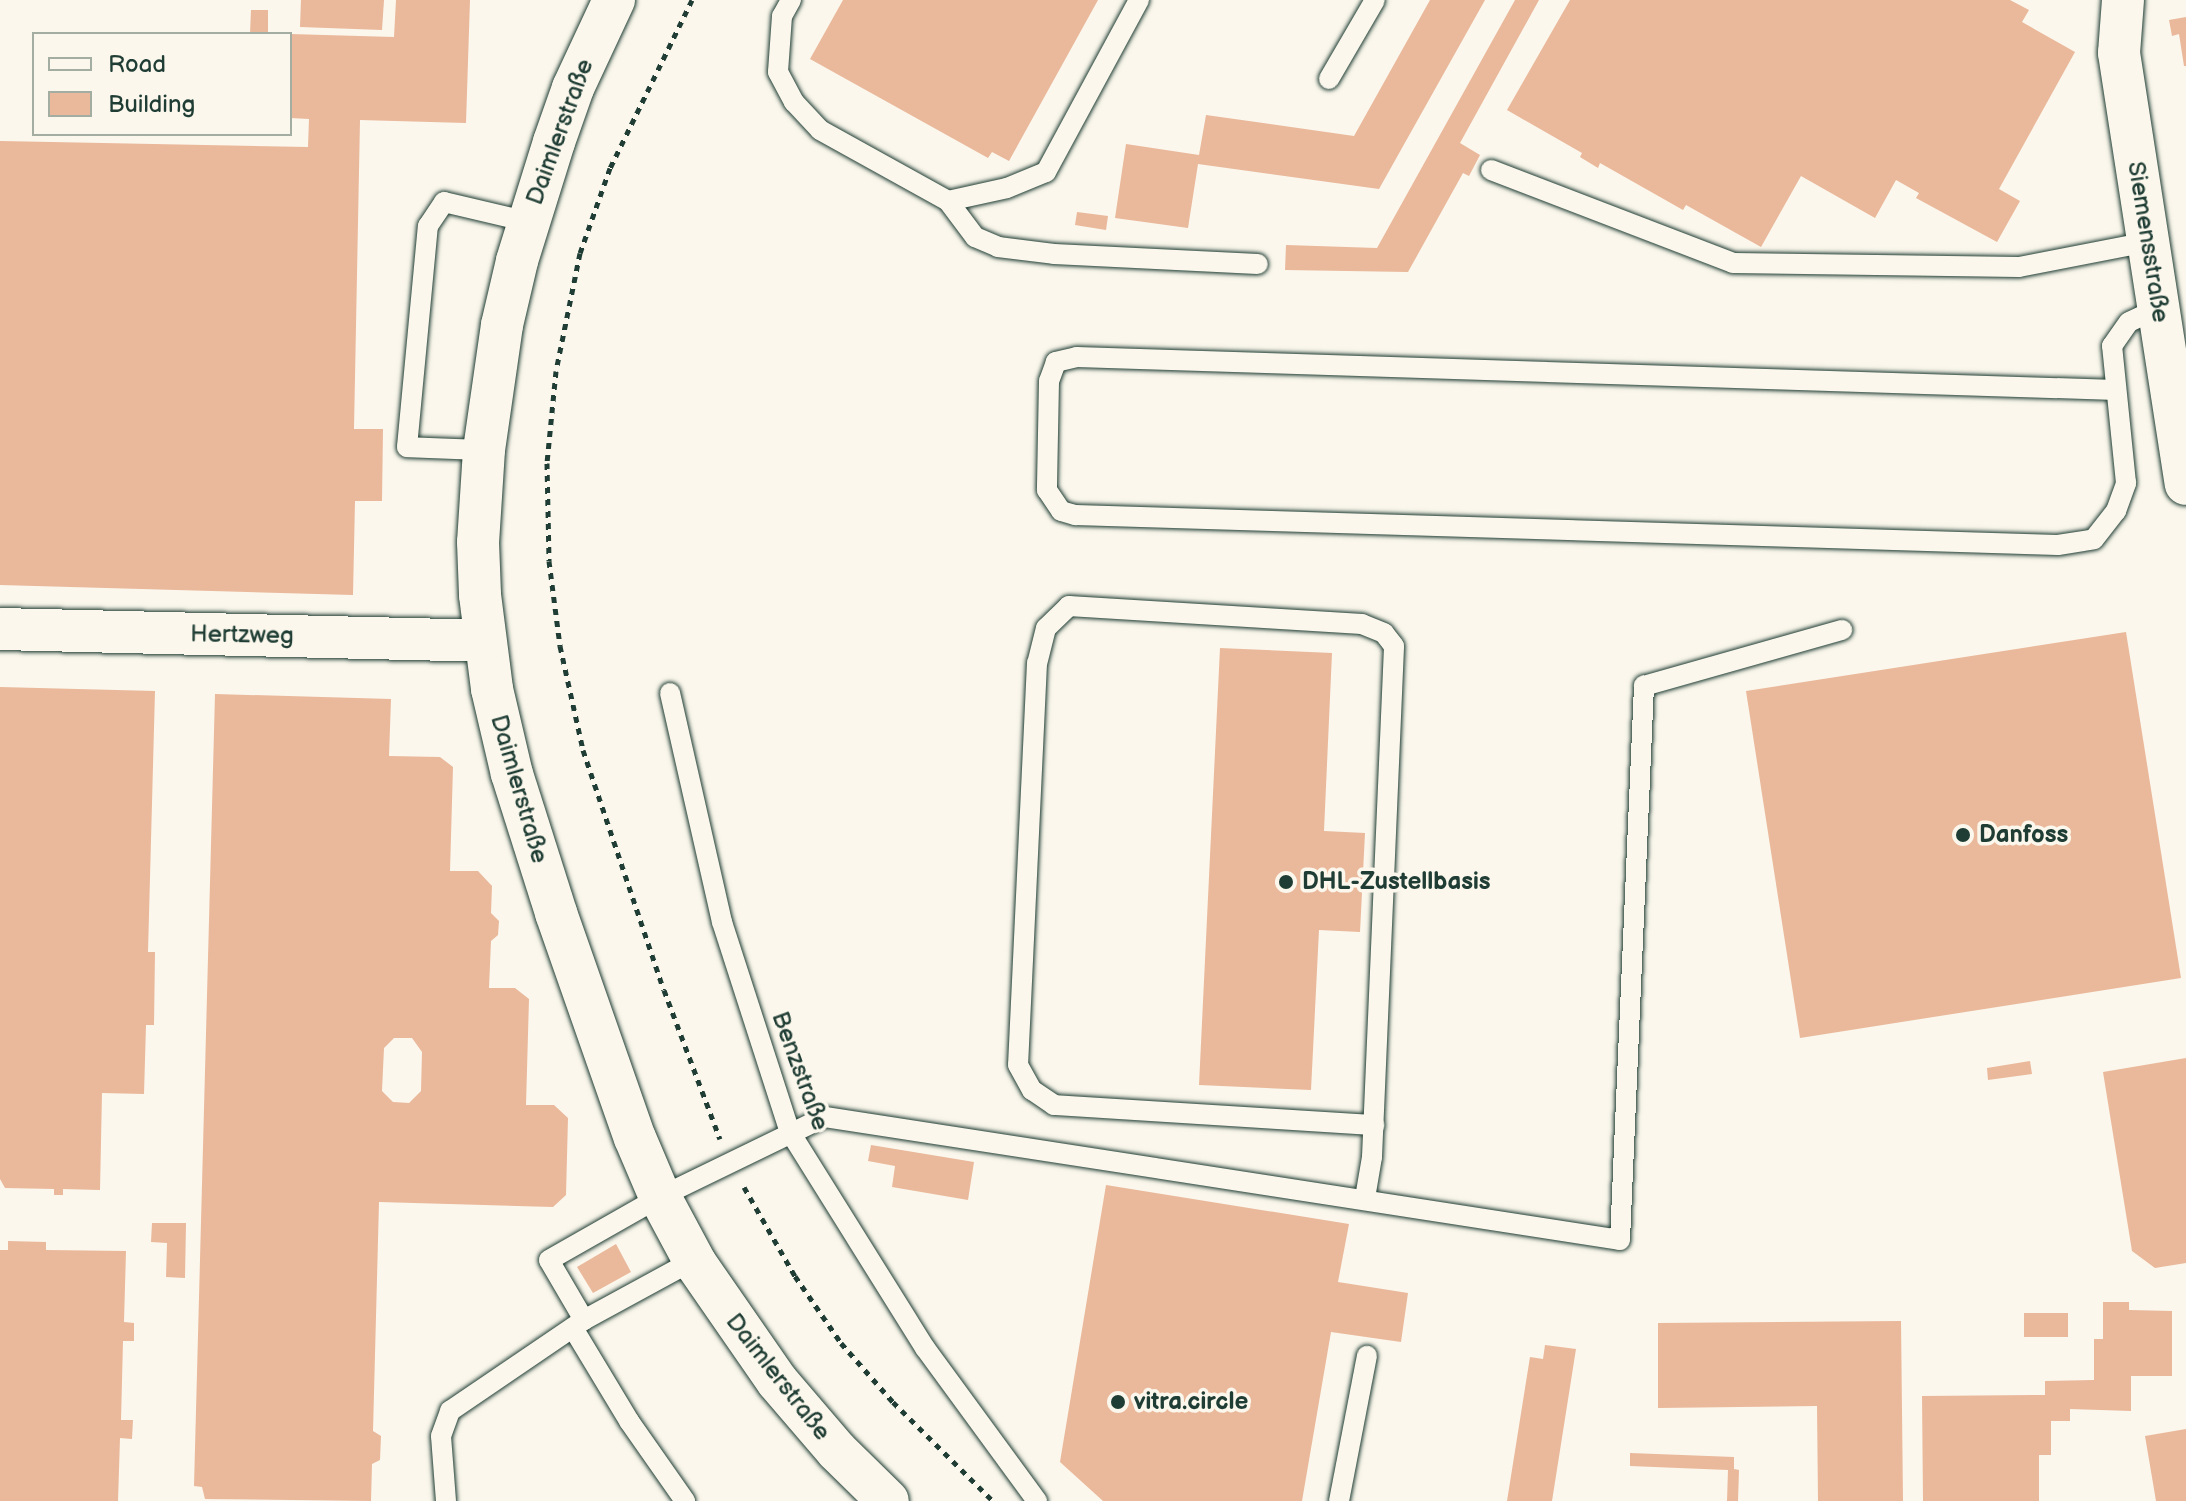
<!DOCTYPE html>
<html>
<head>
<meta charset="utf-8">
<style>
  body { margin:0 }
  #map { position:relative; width:2186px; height:1501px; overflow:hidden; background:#fbf7ec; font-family:"Balsamiq Sans",sans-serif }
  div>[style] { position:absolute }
  .building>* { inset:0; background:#eab89b }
  .path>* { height:5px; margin-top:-2.5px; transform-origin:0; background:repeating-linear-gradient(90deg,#1f3d34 0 6px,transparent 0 12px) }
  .roads { filter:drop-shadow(0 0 2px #1f3d34) drop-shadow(0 0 2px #1f3d34) }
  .service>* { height:20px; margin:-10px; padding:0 10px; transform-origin:10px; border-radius:10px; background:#fbf7ec }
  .minor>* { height:42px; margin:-21px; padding:0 21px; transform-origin:21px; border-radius:21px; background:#fbf7ec }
  .dots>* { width:22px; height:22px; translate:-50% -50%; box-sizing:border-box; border:4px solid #fbf7ec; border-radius:50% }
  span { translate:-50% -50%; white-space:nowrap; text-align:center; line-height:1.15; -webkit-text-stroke:7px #fbf7ec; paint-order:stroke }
  .street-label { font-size:24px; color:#1f3d34 }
  .poi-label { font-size:24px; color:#1f3d34; font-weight:700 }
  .left { translate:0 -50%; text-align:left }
  .legend { position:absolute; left:32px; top:32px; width:260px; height:104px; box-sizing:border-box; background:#fbf7ec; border:2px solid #a3ada2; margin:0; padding:10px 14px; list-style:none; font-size:24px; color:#1f3d34 }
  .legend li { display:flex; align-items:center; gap:16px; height:40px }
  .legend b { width:40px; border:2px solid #a3ada2 }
</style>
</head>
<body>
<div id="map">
  <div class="building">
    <i style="clip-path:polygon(301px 0,384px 0,382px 30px,300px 27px)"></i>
    <i style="clip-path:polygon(396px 0,470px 0,466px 123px,360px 120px,354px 429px,383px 429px,382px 501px,355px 501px,353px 595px,0 585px,0 141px,308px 147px,309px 119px,290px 118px,290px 34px,394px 37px)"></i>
    <i style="clip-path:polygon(843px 0,1098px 0,1009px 161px,992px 152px,988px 158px,810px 59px)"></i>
    <i style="clip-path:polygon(1430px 0,1485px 0,1379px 189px,1198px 164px,1188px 228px,1115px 218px,1126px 144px,1199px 155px,1206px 115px,1354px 136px)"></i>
    <i style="clip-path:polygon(1515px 0,1539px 0,1460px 143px,1480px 155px,1469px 176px,1463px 173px,1408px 272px,1285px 270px,1286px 245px,1377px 248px)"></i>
    <i style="clip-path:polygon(1570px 0,2010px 0,2029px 10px,2022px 22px,2075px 52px,1999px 189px,2020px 201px,1997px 242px,1916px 198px,1919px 193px,1896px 180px,1875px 218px,1801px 176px,1761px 247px,1686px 205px,1683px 210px,1600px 163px,1598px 168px,1580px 157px,1582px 153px,1507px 110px)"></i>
    <i style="clip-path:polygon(251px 10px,268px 10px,268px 34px,250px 34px)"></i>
    <i style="clip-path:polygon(2186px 17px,2186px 66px,2184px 66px,2179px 34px,2172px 36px,2169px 20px)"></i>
    <i style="clip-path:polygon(1077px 212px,1108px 216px,1106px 230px,1075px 225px)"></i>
    <i style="clip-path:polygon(2126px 632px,2181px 978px,1800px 1038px,1746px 691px)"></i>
    <i style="clip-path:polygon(1220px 648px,1332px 653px,1324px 831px,1365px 833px,1360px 932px,1319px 930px,1311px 1090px,1199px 1085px)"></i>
    <i style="clip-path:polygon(0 687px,155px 691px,148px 952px,155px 952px,154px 1025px,146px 1025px,144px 1094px,102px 1093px,100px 1190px,63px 1189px,63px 1195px,54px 1195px,54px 1189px,5px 1188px,0 1179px)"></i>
    <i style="clip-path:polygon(evenodd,215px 694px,391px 699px,389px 756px,440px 757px,453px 767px,450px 871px,478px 871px,492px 886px,491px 913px,499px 921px,498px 935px,491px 941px,489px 988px,515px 988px,529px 999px,526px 1105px,554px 1105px,568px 1118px,566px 1195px,553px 1207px,379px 1202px,373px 1431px,381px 1436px,380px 1460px,372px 1464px,371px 1501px,205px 1499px,202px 1487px,194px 1486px,215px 694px,394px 1038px,412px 1038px,422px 1052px,421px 1091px,409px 1103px,393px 1102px,382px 1091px,384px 1048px,394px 1038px)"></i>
    <i style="clip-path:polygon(2186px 1058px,2186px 1263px,2155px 1268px,2132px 1251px,2103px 1072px)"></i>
    <i style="clip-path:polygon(2030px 1061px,2032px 1074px,1988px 1080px,1987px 1068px)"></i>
    <i style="clip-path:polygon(871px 1145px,974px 1162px,968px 1200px,892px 1187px,895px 1166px,868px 1161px)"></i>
    <i style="clip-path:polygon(1106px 1185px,1349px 1224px,1338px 1282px,1408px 1293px,1401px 1342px,1331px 1332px,1302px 1501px,1103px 1501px,1060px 1462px)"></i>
    <i style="clip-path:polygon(152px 1223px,186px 1223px,185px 1278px,166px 1277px,167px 1243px,151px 1242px)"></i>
    <i style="clip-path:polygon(8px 1241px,46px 1242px,46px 1250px,126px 1251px,124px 1322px,134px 1323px,134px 1341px,123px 1341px,121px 1420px,133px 1420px,132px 1439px,120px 1438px,118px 1501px,0 1501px,0 1250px,8px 1250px)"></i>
    <i style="clip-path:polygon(616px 1244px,631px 1272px,593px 1293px,577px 1267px)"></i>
    <i style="clip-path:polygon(2103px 1302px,2129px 1302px,2129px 1310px,2172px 1311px,2172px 1376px,2131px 1376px,2131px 1411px,2070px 1409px,2070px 1421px,2051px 1421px,2051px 1455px,2039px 1455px,2039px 1501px,1923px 1501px,1922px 1396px,2045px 1395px,2045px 1381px,2094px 1380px,2094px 1339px,2103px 1339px)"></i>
    <i style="clip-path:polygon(2024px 1313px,2068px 1313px,2068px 1337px,2024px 1337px)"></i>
    <i style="clip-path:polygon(1901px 1321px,1903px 1501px,1818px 1501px,1817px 1406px,1658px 1408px,1658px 1323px)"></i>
    <i style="clip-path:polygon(1545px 1345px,1576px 1349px,1552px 1501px,1507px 1501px,1530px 1357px,1543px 1359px)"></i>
    <i style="clip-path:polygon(2186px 1429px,2186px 1501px,2156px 1501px,2145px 1436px)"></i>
    <i style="clip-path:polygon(1630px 1453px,1734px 1457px,1734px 1469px,1739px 1470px,1738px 1501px,1727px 1501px,1728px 1470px,1630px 1466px)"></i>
  </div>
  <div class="path">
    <i style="left:692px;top:0;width:187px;rotate:116deg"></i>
    <i style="left:610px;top:168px;width:90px;rotate:109.4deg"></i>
    <i style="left:580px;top:253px;width:120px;rotate:101.5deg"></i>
    <i style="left:556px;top:371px;width:92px;rotate:95.6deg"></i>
    <i style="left:547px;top:463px;width:98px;rotate:88.8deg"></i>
    <i style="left:549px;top:561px;width:86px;rotate:82.6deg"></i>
    <i style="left:560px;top:646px;width:107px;rotate:77.5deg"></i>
    <i style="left:583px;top:750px;width:253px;rotate:71.4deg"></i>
    <i style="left:664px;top:990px;width:159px;rotate:69.4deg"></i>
    <i style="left:744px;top:1187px;width:103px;rotate:60.2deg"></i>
    <i style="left:795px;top:1276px;width:81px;rotate:55.5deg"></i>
    <i style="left:841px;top:1343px;width:79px;rotate:48.6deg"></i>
    <i style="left:893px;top:1402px;width:141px;rotate:44.7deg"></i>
  </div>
  <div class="roads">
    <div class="service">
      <i style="left:791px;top:0;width:18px;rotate:119deg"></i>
      <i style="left:782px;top:16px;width:56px;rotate:94.1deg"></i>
      <i style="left:778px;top:72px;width:34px;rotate:62deg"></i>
      <i style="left:794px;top:102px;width:38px;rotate:47deg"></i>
      <i style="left:820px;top:130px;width:146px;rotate:29deg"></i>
      <i style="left:948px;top:201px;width:45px;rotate:53.1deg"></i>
      <i style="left:975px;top:237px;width:25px;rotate:23deg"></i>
      <i style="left:998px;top:247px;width:56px;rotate:7.1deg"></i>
      <i style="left:1054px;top:254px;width:204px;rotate:2.8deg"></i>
      <i style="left:1329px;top:79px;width:91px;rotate:-59.8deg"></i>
      <i style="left:1491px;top:170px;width:259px;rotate:21deg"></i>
      <i style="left:1733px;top:263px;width:286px;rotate:0.8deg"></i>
      <i style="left:2019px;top:267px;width:131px;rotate:-11deg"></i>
      <i style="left:948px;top:201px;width:60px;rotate:-12.4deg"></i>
      <i style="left:1007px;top:188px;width:42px;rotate:-22.3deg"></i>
      <i style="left:1046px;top:172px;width:196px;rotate:-61.6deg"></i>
      <i style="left:2116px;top:390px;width:1040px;rotate:-178.18deg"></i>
      <i style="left:1077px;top:357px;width:22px;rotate:167deg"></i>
      <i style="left:1056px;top:362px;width:20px;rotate:110deg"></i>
      <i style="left:1049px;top:381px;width:109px;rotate:91.1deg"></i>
      <i style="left:1047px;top:490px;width:25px;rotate:56deg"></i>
      <i style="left:1061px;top:511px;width:15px;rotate:16deg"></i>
      <i style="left:1075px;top:515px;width:983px;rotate:1.75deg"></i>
      <i style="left:2058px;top:545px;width:36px;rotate:-9deg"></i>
      <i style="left:2094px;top:539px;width:36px;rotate:-52deg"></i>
      <i style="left:2116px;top:511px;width:30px;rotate:-70deg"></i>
      <i style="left:2126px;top:483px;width:138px;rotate:-95.8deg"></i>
      <i style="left:2112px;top:346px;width:29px;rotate:-55deg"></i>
      <i style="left:2129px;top:322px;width:33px;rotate:-25deg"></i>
      <i style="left:484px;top:450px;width:77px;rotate:-177.8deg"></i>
      <i style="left:407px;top:447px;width:222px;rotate:-84.6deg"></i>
      <i style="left:428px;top:226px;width:29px;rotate:-56deg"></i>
      <i style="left:444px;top:202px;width:87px;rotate:13.2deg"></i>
      <i style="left:670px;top:693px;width:235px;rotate:77.2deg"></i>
      <i style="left:722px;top:922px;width:221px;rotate:72.1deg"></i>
      <i style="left:790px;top:1132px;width:255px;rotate:58deg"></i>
      <i style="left:925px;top:1348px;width:190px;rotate:53.8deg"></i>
      <i style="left:1365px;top:1198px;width:42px;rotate:-80.3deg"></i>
      <i style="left:1372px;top:1157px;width:511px;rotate:-87.53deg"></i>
      <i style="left:1394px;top:646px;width:16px;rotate:-128deg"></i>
      <i style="left:1384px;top:633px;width:24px;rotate:-158deg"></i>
      <i style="left:1362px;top:624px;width:294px;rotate:-176.5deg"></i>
      <i style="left:1069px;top:606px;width:32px;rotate:136deg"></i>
      <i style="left:1046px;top:628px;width:36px;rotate:104deg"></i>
      <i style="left:1037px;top:663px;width:402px;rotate:92.7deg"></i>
      <i style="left:1018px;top:1065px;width:29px;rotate:61deg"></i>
      <i style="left:1032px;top:1090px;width:27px;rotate:34deg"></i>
      <i style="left:1054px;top:1105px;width:321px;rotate:3.6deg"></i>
      <i style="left:694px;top:1260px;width:125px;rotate:151.4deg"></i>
      <i style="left:584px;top:1320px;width:69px;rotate:-120.3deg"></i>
      <i style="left:549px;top:1260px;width:128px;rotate:-29.6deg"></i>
      <i style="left:660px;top:1197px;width:183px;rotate:-25.9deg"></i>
      <i style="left:825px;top:1117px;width:804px;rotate:8.79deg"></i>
      <i style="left:1620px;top:1240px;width:555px;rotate:-87.52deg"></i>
      <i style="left:1644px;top:686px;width:206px;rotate:-15.8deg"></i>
      <i style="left:573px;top:1328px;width:109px;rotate:58.9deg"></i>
      <i style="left:629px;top:1421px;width:98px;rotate:55deg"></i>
      <i style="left:446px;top:1501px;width:65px;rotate:-94.4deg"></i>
      <i style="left:441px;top:1436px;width:27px;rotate:-70deg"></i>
      <i style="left:450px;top:1411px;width:162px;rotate:-34.2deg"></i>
      <i style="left:1339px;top:1501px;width:148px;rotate:-79.1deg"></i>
    </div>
    <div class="minor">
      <i style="left:614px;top:0;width:97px;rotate:115deg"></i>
      <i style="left:573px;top:88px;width:57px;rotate:109.4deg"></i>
      <i style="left:554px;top:142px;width:125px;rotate:107.3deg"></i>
      <i style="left:517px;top:261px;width:66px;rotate:103.2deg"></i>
      <i style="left:502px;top:325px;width:126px;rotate:98.2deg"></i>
      <i style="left:484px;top:450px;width:92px;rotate:93.7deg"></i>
      <i style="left:478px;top:542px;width:53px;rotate:87.8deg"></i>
      <i style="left:480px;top:595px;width:95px;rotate:82.7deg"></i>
      <i style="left:492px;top:689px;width:87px;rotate:76.8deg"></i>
      <i style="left:512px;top:774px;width:146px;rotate:72.4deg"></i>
      <i style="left:556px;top:913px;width:238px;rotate:70.7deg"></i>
      <i style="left:635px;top:1138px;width:64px;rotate:67deg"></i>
      <i style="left:660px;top:1197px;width:76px;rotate:61.8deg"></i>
      <i style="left:696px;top:1264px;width:142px;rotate:55.3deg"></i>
      <i style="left:777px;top:1381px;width:92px;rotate:49.4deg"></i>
      <i style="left:837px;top:1451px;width:71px;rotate:44.4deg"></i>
      <i style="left:2123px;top:0;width:53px;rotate:94.3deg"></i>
      <i style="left:2119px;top:53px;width:436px;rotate:81.2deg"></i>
      <i style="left:0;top:629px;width:484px;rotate:1.4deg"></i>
    </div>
  </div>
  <div class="dots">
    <i style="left:1963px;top:835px;background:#1f3d34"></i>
    <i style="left:1286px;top:882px;background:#1f3d34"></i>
    <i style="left:1118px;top:1402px;background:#1f3d34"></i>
  </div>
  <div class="street-label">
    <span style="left:560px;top:132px;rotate:-70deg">Daimlerstraße</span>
    <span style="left:2148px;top:242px;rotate:81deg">Siemensstraße</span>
    <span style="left:242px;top:635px;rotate:1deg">Hertzweg</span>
    <span style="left:519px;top:789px;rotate:74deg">Daimlerstraße</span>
    <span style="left:800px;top:1071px;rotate:70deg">Benzstraße</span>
    <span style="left:778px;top:1377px;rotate:52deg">Daimlerstraße</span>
  </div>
  <div class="poi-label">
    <span class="left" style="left:1979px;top:835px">Danfoss</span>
    <span class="left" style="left:1302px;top:882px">DHL-Zustellbasis</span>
    <span class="left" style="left:1134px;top:1402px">vitra.circle</span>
  </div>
  <ul class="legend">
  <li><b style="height:10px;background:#fbf7ec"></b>Road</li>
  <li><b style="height:22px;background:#eab89b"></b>Building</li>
  </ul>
</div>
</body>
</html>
